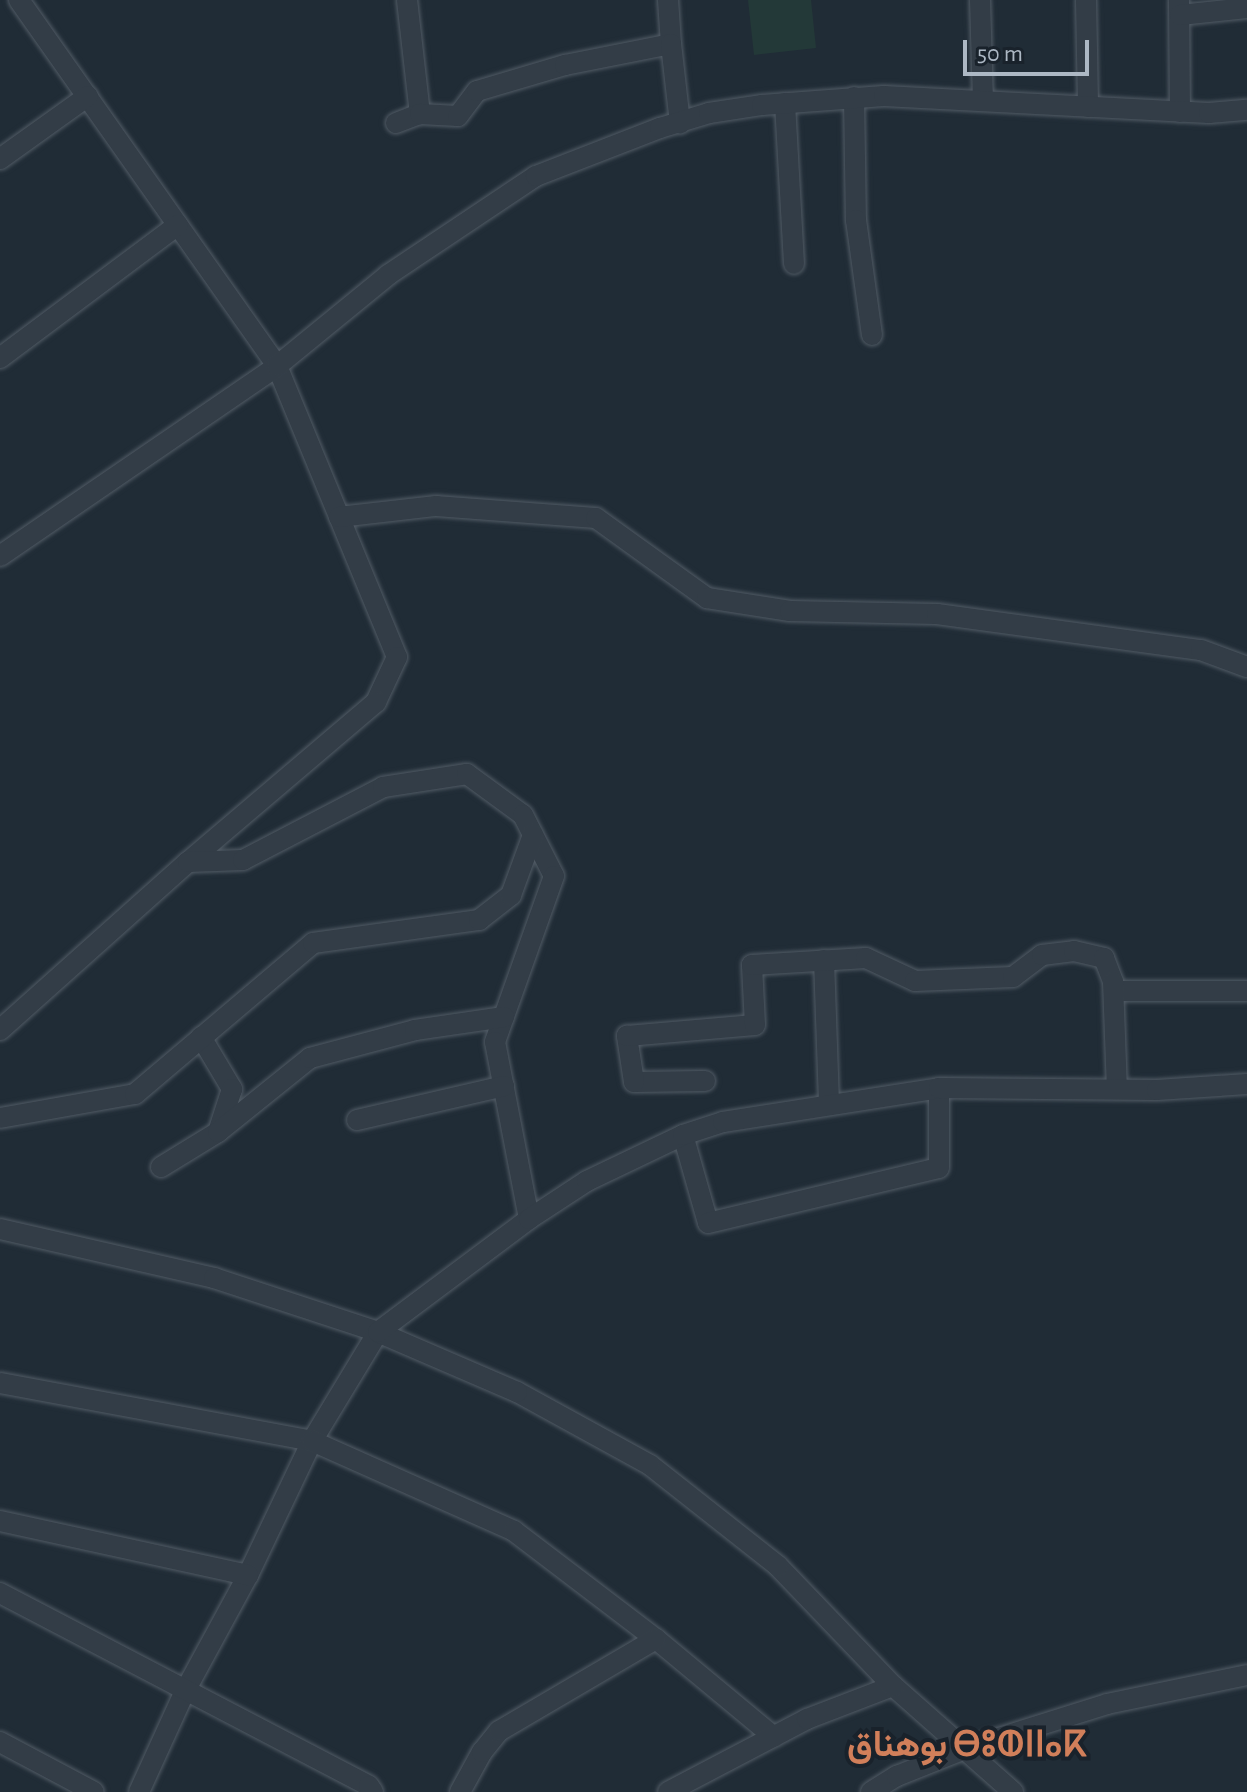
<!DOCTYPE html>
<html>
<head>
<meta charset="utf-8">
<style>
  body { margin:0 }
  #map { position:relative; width:1247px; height:1792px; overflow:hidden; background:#202c36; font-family:"Alegreya Sans",Vazirmatn,"Noto Sans Tifinagh",sans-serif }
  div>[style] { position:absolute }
  .green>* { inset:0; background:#233938 }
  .roads { filter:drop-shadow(0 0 2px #515b65) drop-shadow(0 0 2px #515b65) }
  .street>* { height:20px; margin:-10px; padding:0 10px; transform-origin:10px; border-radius:10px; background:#333d47 }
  span { translate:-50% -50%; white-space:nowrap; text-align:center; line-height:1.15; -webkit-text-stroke:8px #19222b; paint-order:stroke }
  .district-label { font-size:36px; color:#d17f5a; font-weight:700 }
  .scale { position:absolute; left:963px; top:40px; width:126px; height:36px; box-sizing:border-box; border:4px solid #adb8c4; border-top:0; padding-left:10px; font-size:24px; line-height:28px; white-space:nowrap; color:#adb8c4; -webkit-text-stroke:6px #19222b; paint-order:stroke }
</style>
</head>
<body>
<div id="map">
  <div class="green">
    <i style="clip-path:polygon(748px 0,811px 0,816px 48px,754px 55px)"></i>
  </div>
  <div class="roads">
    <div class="street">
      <i style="left:19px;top:0;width:448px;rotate:54.8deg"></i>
      <i style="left:277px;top:366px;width:315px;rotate:67.6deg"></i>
      <i style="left:397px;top:657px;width:50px;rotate:115deg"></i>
      <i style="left:376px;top:702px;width:247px;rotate:139.6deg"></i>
      <i style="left:407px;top:0;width:115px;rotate:83.5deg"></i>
      <i style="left:668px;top:0;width:44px;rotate:86.1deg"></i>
      <i style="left:980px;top:0;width:100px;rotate:88.3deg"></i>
      <i style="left:1086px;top:0;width:107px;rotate:88.9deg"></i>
      <i style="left:1179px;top:0;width:112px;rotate:89.5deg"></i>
      <i style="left:1180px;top:15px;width:67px;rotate:-6deg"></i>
      <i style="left:854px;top:97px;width:123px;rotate:89.1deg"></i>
      <i style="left:856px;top:220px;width:116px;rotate:82.1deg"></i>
      <i style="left:785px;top:103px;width:161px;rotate:86.8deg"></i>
      <i style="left:396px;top:123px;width:26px;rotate:-21deg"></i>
      <i style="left:420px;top:114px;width:38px;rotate:3deg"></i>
      <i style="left:458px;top:116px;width:31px;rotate:-53deg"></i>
      <i style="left:477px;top:91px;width:92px;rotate:-16.5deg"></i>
      <i style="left:565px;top:65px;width:108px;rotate:-11.2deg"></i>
      <i style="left:671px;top:44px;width:80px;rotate:83.5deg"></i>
      <i style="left:0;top:159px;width:108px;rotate:-35.6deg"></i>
      <i style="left:0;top:358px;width:222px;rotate:-36.8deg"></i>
      <i style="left:339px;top:517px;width:98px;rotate:-6.5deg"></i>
      <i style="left:436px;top:506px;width:160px;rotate:4.3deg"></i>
      <i style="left:596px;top:518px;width:137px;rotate:35.8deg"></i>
      <i style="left:707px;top:598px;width:84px;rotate:8.9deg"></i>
      <i style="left:790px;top:611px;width:147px;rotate:1.2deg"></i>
      <i style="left:937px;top:614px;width:266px;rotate:7.8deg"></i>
      <i style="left:1201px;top:650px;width:49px;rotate:20.3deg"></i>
      <i style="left:0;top:556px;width:336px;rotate:-34.4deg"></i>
      <i style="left:277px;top:366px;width:144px;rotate:-39.3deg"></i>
      <i style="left:388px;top:275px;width:178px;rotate:-33.8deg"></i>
      <i style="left:536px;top:176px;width:133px;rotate:-21.2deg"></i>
      <i style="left:660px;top:128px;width:51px;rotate:-17deg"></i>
      <i style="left:709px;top:113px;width:54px;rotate:-8.6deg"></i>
      <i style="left:762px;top:105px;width:122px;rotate:-4.2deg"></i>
      <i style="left:884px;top:96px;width:325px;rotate:3deg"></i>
      <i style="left:1209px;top:113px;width:38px;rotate:-5deg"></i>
      <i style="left:824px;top:960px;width:145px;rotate:88deg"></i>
      <i style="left:1114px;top:991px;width:133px"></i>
      <i style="left:0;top:1030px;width:252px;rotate:-41.8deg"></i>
      <i style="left:188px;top:862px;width:55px;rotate:-2.1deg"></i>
      <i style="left:243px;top:860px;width:158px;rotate:-27.5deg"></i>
      <i style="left:383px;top:787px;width:85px;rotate:-8.8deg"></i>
      <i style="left:467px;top:774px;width:69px;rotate:36.2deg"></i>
      <i style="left:523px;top:815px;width:68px;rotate:63.1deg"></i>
      <i style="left:554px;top:876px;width:176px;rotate:109.6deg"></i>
      <i style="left:495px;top:1042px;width:180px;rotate:79.1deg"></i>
      <i style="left:201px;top:1037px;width:61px;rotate:59.2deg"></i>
      <i style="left:232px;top:1089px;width:45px;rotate:108deg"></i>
      <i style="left:705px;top:1081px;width:71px;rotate:179.2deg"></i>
      <i style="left:634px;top:1082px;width:47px;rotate:-98.7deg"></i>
      <i style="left:627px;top:1036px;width:128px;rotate:-4.9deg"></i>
      <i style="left:755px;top:1025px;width:60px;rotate:-92.9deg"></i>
      <i style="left:752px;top:965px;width:114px;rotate:-3.5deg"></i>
      <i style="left:866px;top:958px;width:54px;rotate:25.1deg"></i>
      <i style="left:915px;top:981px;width:98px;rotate:-2.3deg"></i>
      <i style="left:1013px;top:977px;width:36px;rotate:-37deg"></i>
      <i style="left:1042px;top:955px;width:32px;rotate:-7deg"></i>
      <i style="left:1074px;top:951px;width:31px;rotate:13deg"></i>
      <i style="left:1104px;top:958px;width:26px;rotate:69deg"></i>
      <i style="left:1113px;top:982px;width:107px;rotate:87.9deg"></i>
      <i style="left:0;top:1118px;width:137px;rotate:-10.1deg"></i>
      <i style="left:135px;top:1094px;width:233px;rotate:-40.3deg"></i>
      <i style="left:313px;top:943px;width:168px;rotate:-7.9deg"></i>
      <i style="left:479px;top:920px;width:41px;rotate:-38deg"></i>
      <i style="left:511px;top:895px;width:64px;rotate:-69.9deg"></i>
      <i style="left:357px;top:1120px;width:151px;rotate:-13deg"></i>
      <i style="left:683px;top:1135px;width:91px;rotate:74.1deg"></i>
      <i style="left:708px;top:1223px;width:237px;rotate:-13.4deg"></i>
      <i style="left:939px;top:1168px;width:80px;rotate:-90deg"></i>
      <i style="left:161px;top:1167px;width:67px;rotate:-31.6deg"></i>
      <i style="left:218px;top:1132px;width:118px;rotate:-38.8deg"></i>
      <i style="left:310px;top:1058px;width:109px;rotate:-14.9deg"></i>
      <i style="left:415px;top:1030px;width:90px;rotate:-8.3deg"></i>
      <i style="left:0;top:1229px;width:220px;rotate:12.9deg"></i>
      <i style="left:214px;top:1278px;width:173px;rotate:18.2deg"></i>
      <i style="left:378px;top:1332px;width:127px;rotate:121.2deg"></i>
      <i style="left:312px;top:1441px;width:148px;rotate:115.5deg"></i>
      <i style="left:248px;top:1575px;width:132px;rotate:118.5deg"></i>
      <i style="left:185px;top:1691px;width:111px;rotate:114.5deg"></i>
      <i style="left:0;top:1383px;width:317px;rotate:10.5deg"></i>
      <i style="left:312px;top:1441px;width:221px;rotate:24deg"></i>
      <i style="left:514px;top:1531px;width:178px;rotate:37.3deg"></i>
      <i style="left:656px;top:1639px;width:153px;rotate:39.7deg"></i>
      <i style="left:0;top:1521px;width:254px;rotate:12.3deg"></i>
      <i style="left:0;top:1593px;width:416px;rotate:27.6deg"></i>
      <i style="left:369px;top:1786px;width:7px;rotate:56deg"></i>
      <i style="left:0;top:1742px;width:106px;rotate:28deg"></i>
      <i style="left:460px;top:1792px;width:46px;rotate:-61.2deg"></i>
      <i style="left:482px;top:1752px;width:27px;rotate:-51deg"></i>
      <i style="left:499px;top:1731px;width:182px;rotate:-30.4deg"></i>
      <i style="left:668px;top:1792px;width:157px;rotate:-27.7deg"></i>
      <i style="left:807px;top:1719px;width:92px;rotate:-21deg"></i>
      <i style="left:871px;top:1792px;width:31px;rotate:-32deg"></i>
      <i style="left:897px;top:1776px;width:75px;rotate:-21.8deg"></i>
      <i style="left:967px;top:1748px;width:147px;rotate:-17.4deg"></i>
      <i style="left:1107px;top:1704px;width:143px;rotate:-11.7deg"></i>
      <i style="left:1013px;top:1792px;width:160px;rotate:-138.5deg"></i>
      <i style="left:893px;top:1686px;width:166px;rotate:-133.8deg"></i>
      <i style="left:778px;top:1566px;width:163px;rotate:-141.7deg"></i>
      <i style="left:650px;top:1465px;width:152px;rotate:-151.2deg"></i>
      <i style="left:517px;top:1392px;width:151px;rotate:-156.7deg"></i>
      <i style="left:378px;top:1332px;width:189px;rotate:-36.8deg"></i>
      <i style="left:529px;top:1219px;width:69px;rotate:-33.2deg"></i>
      <i style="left:587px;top:1181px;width:106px;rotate:-25.6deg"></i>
      <i style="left:683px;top:1135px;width:42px;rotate:-18deg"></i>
      <i style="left:723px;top:1122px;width:219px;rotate:-8.9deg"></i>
      <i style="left:939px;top:1088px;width:218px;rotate:0.5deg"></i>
      <i style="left:1157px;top:1090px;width:90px;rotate:-3.8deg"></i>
    </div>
  </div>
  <div class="district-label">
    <span style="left:967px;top:1746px">بوهناق ⴱⵓⵀⵏⵏⴰⴽ</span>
  </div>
  <div class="scale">50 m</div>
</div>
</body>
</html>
